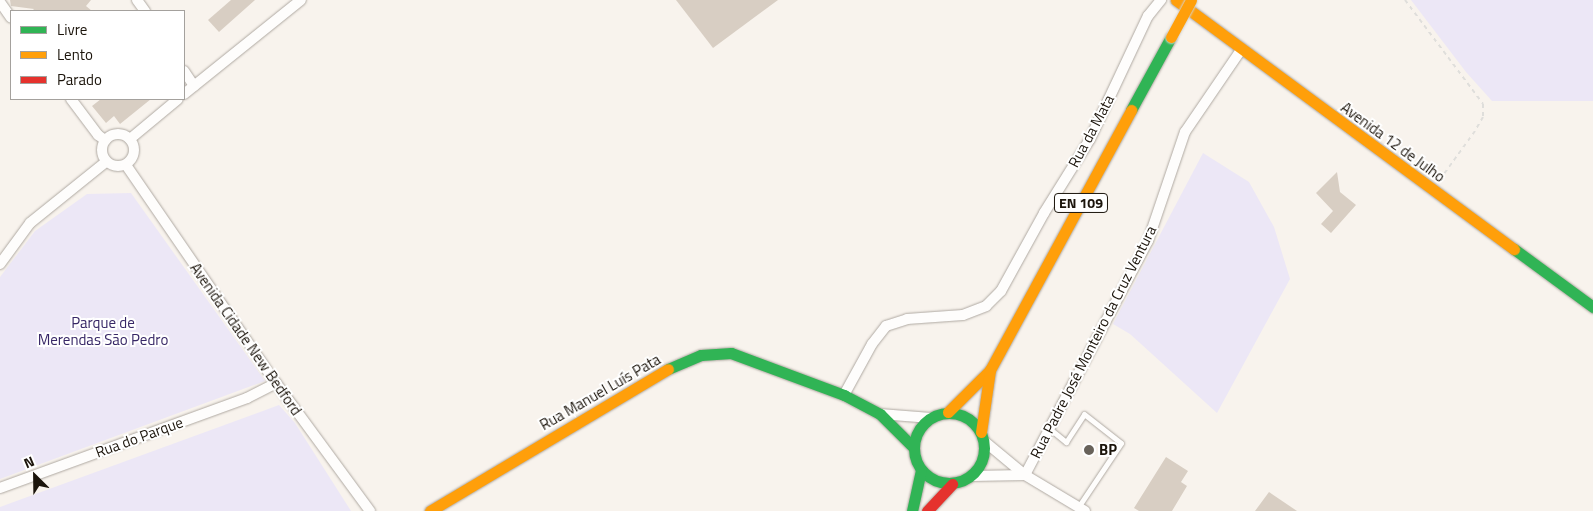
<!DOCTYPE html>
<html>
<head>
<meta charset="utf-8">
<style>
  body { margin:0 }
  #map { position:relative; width:1593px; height:511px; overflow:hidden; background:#f8f3ed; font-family:"Titillium Web",sans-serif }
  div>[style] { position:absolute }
  .green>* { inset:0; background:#ece7f6 }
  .building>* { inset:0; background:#d8cec3 }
  .path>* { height:2px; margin-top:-1px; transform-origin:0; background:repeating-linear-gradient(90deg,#dfdedb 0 4px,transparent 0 8px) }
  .roads { filter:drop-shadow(0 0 1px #afa9a2) drop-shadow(0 0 1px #afa9a2) }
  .lane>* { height:5px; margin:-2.5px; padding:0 2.5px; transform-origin:2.5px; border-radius:2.5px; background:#fefdfc }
  .street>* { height:10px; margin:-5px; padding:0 5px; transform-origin:5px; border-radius:5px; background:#fefdfc }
  .street>.ring { margin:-5px; padding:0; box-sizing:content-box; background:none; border:10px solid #fefdfc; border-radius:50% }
  .fast>* { height:11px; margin:-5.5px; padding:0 5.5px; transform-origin:5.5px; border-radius:5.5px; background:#30b455 }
  .fast>.ring { margin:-5.5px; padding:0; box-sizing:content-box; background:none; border:11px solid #30b455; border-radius:50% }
  .slow>* { height:11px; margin:-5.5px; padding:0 5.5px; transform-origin:5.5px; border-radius:5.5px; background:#ff9f0a }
  .jam>* { height:11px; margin:-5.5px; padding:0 5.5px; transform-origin:5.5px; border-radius:5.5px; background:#e5322d }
  .bridges { filter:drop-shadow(0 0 1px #d4d1cd) drop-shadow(0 0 1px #d4d1cd) }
  .slow-bridge>* { height:11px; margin:-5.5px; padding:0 5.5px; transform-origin:5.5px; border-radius:5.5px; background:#ff9f0a }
  .dots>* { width:14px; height:14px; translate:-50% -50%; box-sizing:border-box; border:2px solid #fff; border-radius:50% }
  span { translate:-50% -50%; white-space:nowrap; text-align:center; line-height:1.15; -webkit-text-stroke:4px #fff; paint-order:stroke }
  .shield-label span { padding:1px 4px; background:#fff; border:1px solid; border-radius:4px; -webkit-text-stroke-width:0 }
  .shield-label { font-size:14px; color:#1b140b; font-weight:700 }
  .street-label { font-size:15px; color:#1b140b }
  .park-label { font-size:15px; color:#372766 }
  .poi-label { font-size:15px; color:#1b140b; font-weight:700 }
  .left { translate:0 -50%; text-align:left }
  .legend { position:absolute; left:10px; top:10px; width:175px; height:90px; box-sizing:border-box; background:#fff; border:1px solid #a4a19d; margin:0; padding:6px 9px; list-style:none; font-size:15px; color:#1b140b }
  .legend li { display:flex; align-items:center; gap:10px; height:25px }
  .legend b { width:25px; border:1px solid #a4a19d }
  .north { position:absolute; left:10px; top:451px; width:50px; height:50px; -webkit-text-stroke:4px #fff; paint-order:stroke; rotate:337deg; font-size:14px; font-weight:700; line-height:20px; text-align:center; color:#1b140b }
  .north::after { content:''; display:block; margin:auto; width:18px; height:22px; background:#1b140b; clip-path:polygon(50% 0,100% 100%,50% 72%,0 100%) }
</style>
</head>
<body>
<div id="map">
  <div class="green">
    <i style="clip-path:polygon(1411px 0,1593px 0,1593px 101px,1492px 101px,1466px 72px)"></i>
    <i style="clip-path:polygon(1203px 153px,1249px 182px,1274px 227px,1290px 279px,1217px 413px,1130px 334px,1113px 324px)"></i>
    <i style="clip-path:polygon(131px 193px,265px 381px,0 479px,0 277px,35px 231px,87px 194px)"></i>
    <i style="clip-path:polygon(279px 405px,295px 423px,351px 511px,0 511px,0 507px)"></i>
  </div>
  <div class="building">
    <i style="clip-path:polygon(10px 0,91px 0,86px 6px,92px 11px,32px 11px,34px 9px,11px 6px)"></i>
    <i style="clip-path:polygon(231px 0,255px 0,219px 32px,208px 20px)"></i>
    <i style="clip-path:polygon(676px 0,778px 0,713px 48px)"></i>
    <i style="clip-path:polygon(101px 99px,151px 99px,120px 124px,114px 116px,106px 123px,92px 106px)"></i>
    <i style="clip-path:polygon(1337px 172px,1340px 192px,1356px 205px,1331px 233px,1321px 224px,1333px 211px,1316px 193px)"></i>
    <i style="clip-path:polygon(1166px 457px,1188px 471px,1181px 482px,1187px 486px,1172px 511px,1139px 511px,1134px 508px)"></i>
    <i style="clip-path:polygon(1269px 492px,1297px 511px,1255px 511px)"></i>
  </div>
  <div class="path">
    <i style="left:1405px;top:0;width:130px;rotate:53.1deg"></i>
    <i style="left:1483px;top:104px;width:13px;rotate:90deg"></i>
    <i style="left:1483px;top:117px;width:16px;rotate:120deg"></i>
    <i style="left:1475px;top:131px;width:58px;rotate:125.9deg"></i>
  </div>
  <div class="roads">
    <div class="lane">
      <i style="left:1050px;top:429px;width:21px;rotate:39deg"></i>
      <i style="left:1066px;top:442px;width:33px;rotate:-57deg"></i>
      <i style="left:1084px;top:414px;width:47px;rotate:38.1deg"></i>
      <i style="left:1121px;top:443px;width:76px;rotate:123.7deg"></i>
    </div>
    <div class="street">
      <i style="left:137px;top:0;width:14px;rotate:54deg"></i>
      <i style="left:0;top:2px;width:19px;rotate:55deg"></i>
      <i style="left:184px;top:71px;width:18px;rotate:56deg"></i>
      <i style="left:184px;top:94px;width:150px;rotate:-38.8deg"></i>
      <i style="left:71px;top:99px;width:45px;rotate:53.1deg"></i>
      <i style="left:98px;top:135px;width:9px;rotate:36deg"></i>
      <i class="ring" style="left:102px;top:134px;width:22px;height:22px"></i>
      <i style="left:130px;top:139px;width:62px;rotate:-39.8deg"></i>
      <i style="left:126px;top:165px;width:265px;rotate:55.5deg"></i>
      <i style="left:276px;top:383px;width:159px;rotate:53.7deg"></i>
      <i style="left:0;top:264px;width:51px;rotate:-53.8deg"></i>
      <i style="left:30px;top:223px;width:97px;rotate:-38.8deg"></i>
      <i style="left:844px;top:395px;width:58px;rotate:-61.2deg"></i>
      <i style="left:872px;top:344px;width:23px;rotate:-52deg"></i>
      <i style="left:886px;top:326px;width:22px;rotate:-18deg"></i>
      <i style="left:907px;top:319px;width:56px;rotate:-4.1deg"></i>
      <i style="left:963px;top:315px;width:25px;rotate:-21deg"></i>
      <i style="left:986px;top:306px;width:21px;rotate:-45deg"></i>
      <i style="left:1001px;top:291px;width:89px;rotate:-61.1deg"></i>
      <i style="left:1044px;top:213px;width:87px;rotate:-58.1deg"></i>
      <i style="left:1090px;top:139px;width:136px;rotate:-64.8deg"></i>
      <i style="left:1148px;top:16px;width:21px;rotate:-51deg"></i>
      <i style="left:880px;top:414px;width:51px;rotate:4.5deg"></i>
      <i style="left:984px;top:441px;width:53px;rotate:39.7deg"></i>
      <i style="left:1025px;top:475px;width:70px;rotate:31deg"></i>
      <i style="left:1025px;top:475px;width:264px;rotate:-62.3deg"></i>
      <i style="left:1148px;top:241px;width:115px;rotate:-71.3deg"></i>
      <i style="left:1185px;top:132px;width:99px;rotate:-55.7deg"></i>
      <i style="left:972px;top:476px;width:53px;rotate:-1.1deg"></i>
      <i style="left:0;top:488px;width:263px;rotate:-20deg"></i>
      <i style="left:247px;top:398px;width:33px;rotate:-27deg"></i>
    </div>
    <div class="fast">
      <i style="left:1131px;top:110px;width:83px;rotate:-61.3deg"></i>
      <i style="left:1514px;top:249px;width:98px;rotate:36.3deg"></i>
      <i style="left:668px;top:369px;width:36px;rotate:-23deg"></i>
      <i style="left:701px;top:355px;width:30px;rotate:-4deg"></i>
      <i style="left:731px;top:353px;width:121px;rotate:20.4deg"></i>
      <i style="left:844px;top:395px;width:41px;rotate:27.8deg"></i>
      <i style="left:880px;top:414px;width:48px;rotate:45deg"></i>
      <i class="ring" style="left:914px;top:413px;width:59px;height:59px"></i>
      <i style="left:912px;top:511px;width:42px;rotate:-77.6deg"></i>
    </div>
    <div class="slow">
      <i style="left:1176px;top:0;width:420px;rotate:36.4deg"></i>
      <i style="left:948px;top:412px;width:59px;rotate:-45deg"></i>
      <i style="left:990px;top:370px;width:296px;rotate:-61.5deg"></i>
      <i style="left:981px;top:432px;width:63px;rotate:-81.7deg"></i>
      <i style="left:430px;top:511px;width:277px;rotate:-30.8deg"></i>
    </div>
    <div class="jam">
      <i style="left:927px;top:511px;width:37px;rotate:-47deg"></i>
    </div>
  </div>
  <div class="bridges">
    <div class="slow-bridge">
      <i style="left:1171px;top:37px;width:42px;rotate:-61.6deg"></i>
    </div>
  </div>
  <div class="dots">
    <i style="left:1089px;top:450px;background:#68625a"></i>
  </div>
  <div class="shield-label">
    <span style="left:1081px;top:203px">EN 109</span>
  </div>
  <div class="street-label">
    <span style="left:1091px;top:131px;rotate:-62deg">Rua da Mata</span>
    <span style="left:1393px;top:142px;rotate:36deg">Avenida 12 de Julho</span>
    <span style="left:246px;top:339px;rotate:55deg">Avenida Cidade New Bedford</span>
    <span style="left:1093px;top:342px;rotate:-63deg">Rua Padre José Monteiro da Cruz Ventura</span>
    <span style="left:600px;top:392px;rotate:-30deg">Rua Manuel Luís Pata</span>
    <span style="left:139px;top:437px;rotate:-20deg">Rua do Parque</span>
  </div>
  <div class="park-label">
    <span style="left:103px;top:331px">Parque de<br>Merendas São Pedro</span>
  </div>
  <div class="poi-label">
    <span class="left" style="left:1099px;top:450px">BP</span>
  </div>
  <ul class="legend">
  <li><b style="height:6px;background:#30b455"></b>Livre</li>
  <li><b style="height:6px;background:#ff9f0a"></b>Lento</li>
  <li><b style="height:6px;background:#e5322d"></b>Parado</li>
  </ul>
  <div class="north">N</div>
</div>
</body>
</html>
